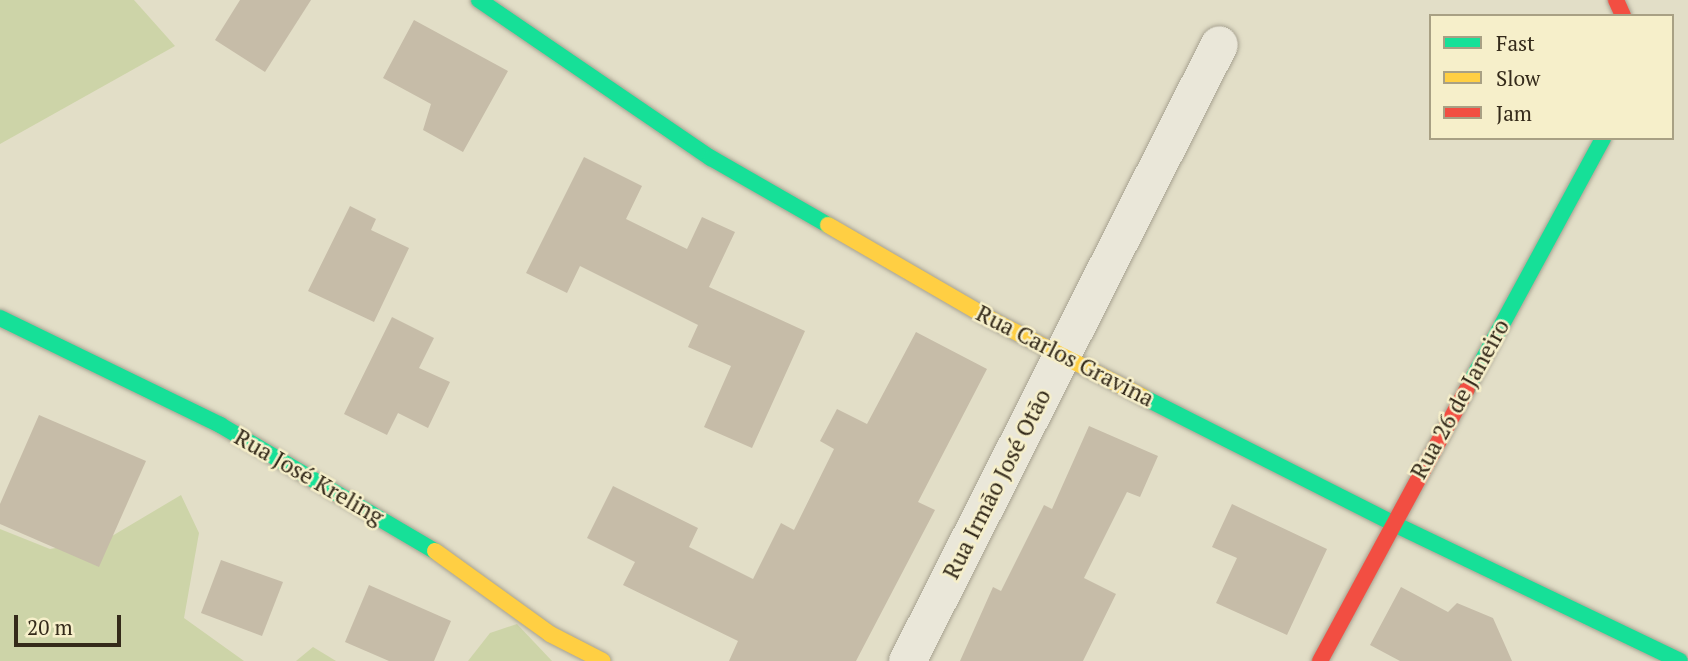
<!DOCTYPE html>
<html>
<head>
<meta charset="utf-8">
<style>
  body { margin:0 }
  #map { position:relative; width:1688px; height:661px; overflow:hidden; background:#e2dec7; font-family:"PT Serif",serif }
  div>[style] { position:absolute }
  .green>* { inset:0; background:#cdd4a8 }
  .building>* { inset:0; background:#c6bca8 }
  .roads { filter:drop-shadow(0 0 2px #a7a291) drop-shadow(0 0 2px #a7a291) }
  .street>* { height:37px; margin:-18.5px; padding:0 18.5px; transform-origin:18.5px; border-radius:18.5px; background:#eae7d9 }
  .fast>* { height:16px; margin:-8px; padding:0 8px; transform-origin:8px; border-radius:8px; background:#16e098 }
  .slow>* { height:16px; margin:-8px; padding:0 8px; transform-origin:8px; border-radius:8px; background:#ffcf43 }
  .jam>* { height:16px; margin:-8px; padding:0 8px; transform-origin:8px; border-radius:8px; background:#f24e42 }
  span { translate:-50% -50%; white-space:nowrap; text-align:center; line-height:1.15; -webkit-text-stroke:5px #f6efca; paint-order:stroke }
  .street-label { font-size:23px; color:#342a1a }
  .legend { position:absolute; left:1429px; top:14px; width:245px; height:126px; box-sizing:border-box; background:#f6efca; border:2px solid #a8a084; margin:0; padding:9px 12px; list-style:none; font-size:21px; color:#342a1a }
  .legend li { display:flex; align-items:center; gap:14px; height:35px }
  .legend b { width:35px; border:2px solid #a8a084 }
  .scale { position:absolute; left:14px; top:615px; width:107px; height:32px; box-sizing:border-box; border:4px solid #342a1a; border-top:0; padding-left:9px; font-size:21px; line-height:24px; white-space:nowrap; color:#342a1a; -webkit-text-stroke:5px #f6efca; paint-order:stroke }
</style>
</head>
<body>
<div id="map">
  <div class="green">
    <i style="clip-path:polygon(0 0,134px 0,175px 46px,0 144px)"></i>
    <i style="clip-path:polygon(181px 495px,199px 533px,184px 618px,244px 661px,0 661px,0 529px,50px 549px,107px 539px)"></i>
    <i style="clip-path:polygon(517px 624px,552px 661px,468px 661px,490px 633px)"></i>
    <i style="clip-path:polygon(313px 647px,336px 661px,296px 661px)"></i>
  </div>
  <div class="building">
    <i style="clip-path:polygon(240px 0,311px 0,265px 72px,215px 40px)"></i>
    <i style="clip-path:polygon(414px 20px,508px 71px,463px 152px,423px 130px,431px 104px,383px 78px)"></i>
    <i style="clip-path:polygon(584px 157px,642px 186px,626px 219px,687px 249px,702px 217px,735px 232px,709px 287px,805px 331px,752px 448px,704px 427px,731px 366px,688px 347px,698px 325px,580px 266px,567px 293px,526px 273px)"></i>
    <i style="clip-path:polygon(350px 206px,376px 219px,371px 230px,409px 248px,374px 322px,308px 291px)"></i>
    <i style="clip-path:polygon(392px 317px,434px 338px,419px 368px,450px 382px,428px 428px,398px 413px,387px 435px,344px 414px)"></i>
    <i style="clip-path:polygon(916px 332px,987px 369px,918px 502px,935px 510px,856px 661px,729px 661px,738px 641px,623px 585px,635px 562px,587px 538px,613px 486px,698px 528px,689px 547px,753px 579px,781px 523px,794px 530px,834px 449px,820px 441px,837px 409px,867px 424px)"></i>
    <i style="clip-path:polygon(39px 415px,146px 461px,99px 567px,0 524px,0 504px)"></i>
    <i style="clip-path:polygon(1089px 426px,1158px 456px,1140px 497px,1127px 492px,1084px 578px,1116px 594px,1083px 661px,960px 661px,993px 587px,1001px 591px,1044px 505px,1052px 509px)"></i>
    <i style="clip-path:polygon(1232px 504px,1327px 549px,1287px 635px,1216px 603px,1237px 558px,1212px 547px)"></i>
    <i style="clip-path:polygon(221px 560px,283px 582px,262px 636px,201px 613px)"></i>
    <i style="clip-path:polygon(369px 585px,451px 621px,434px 661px,389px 661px,345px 642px)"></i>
    <i style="clip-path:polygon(1401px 587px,1448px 612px,1457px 603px,1493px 618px,1512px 661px,1400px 661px,1370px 645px)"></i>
  </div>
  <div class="roads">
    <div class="street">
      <i style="left:907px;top:661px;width:691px;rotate:-63.18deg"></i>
    </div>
    <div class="fast">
      <i style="left:479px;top:0;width:281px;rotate:34.3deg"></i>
      <i style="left:711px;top:158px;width:135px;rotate:29.8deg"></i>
      <i style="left:0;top:318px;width:245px;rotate:25.9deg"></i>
      <i style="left:220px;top:425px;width:249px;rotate:30.4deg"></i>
      <i style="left:1467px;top:389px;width:285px;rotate:-61.5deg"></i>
      <i style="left:1143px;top:397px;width:279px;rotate:26.8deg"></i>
      <i style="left:1392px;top:523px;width:319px;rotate:25.6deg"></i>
    </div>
    <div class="slow">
      <i style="left:828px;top:225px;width:187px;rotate:30.1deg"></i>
      <i style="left:990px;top:319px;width:172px;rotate:27deg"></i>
      <i style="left:435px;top:551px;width:142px;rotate:35.8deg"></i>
      <i style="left:550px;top:634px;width:59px;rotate:27deg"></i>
    </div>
    <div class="jam">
      <i style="left:1616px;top:0;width:17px;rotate:66deg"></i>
      <i style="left:1320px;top:661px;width:309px;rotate:-61.6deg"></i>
    </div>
  </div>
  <div class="street-label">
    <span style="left:1065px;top:356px;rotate:27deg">Rua Carlos Gravina</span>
    <span style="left:1460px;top:399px;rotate:-61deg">Rua 26 de Janeiro</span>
    <span style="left:309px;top:477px;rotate:30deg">Rua José Kreling</span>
    <span style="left:997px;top:484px;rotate:-63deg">Rua Irmão José Otão</span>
  </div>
  <ul class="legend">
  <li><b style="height:9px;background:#16e098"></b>Fast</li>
  <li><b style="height:9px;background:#ffcf43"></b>Slow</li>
  <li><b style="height:9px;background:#f24e42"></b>Jam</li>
  </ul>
  <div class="scale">20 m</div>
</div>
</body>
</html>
